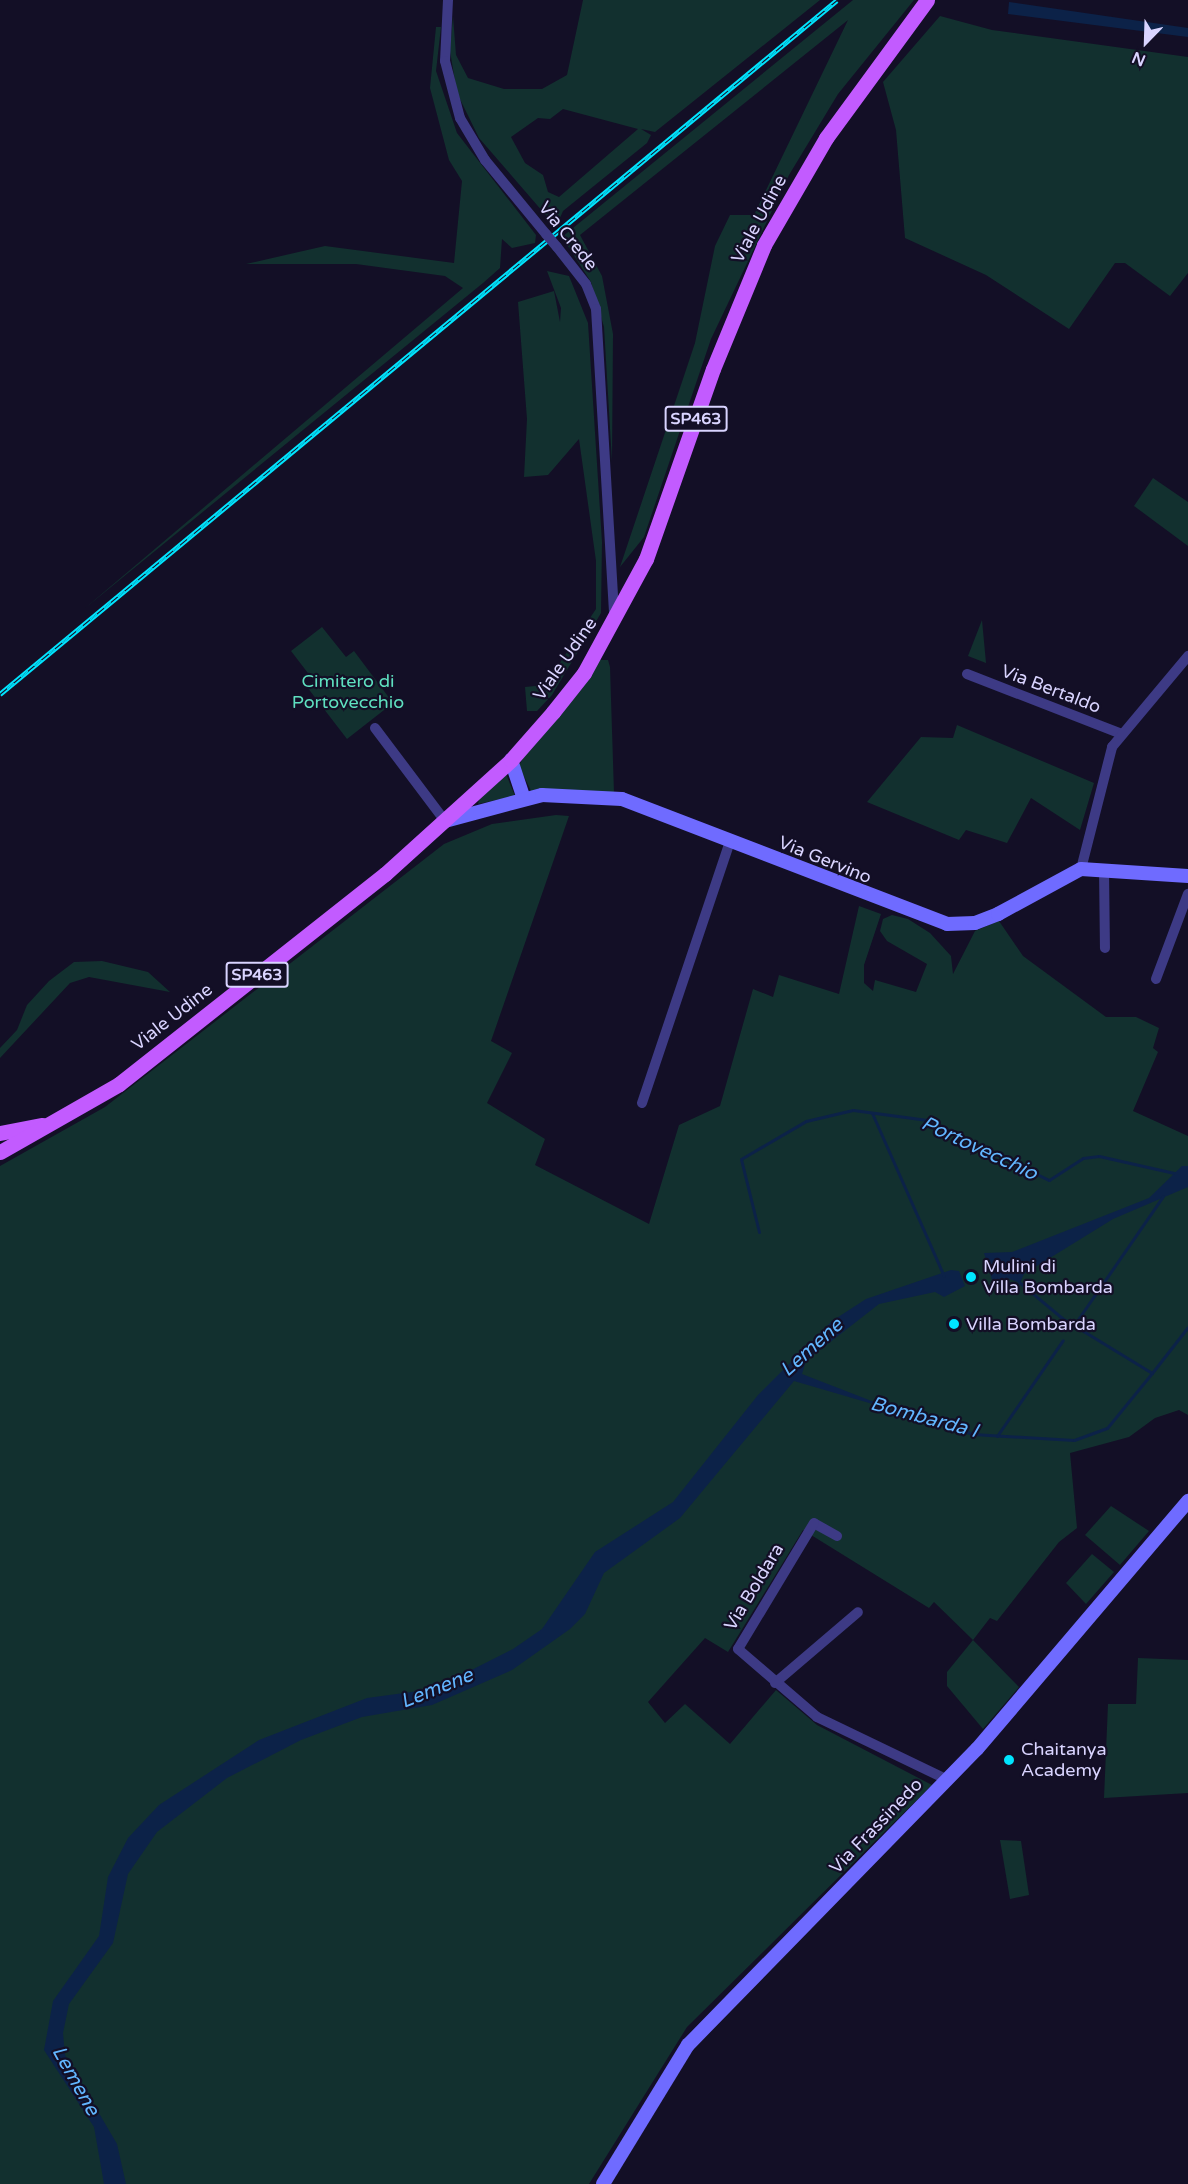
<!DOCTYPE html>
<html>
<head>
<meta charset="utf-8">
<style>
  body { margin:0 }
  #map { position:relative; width:1188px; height:2184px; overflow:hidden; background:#130f26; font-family:"Varela Round",sans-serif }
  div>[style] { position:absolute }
  .green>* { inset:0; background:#12302f }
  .water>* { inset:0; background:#0c2248 }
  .stream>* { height:3px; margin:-1.5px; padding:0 1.5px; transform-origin:1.5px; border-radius:1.5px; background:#0c2248 }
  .street>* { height:10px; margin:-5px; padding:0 5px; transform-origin:5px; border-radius:5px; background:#3d3a85 }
  .secondary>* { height:14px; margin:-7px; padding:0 7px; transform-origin:7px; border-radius:7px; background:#6f6bff }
  .primary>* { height:15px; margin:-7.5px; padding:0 7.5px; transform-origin:7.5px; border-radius:7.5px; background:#c25bff }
  .rail>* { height:5px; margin-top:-2.5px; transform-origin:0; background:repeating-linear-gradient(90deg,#130f26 0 9px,#00e5ff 0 18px); box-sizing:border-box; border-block:2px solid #00e5ff }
  .street-bridge>* { height:10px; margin:-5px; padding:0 5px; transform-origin:5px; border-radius:5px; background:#3d3a85 }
  .dots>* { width:16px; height:16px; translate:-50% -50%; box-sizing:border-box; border:3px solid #130f26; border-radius:50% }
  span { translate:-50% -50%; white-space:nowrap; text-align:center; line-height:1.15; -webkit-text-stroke:4.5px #130f26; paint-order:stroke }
  .shield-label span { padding:2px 4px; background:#130f26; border:2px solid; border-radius:4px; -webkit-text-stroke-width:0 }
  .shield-label { font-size:16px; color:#d9d4ff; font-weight:700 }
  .street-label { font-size:18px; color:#d9d4ff }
  .park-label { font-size:18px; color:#5fe0c0 }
  .poi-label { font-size:18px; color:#d9d4ff }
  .left { translate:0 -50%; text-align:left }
  .water-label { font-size:20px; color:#62b6ff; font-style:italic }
  .north { position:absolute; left:1116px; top:12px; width:60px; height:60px; -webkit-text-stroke:4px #130f26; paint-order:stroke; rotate:203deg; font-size:16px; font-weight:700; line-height:24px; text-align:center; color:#d9d4ff }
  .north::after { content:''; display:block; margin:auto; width:21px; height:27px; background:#d9d4ff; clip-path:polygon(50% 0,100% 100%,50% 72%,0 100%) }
</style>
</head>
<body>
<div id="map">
  <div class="green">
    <i style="clip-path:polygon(evenodd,583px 0,820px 0,655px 132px,641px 129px,651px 135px,647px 143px,563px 211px,556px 227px,479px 138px,457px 93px,450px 51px,453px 16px,456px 55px,468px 78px,504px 89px,542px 89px,567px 75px,583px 0,563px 109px,638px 129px,559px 197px,548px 192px,543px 175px,525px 163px,511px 137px,538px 118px,550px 119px,563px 109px)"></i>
    <i style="clip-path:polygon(853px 0,914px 0,838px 94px,789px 175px,711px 339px,644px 537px,620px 567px,695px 343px,715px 246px,730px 215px,754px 215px,848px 20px,580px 235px,602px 276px,613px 334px,612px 462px,604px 327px,591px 282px,562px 237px)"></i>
    <i style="clip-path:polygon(940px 16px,992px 30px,1188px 57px,1188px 273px,1170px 296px,1125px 263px,1115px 263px,1069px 329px,986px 275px,905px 238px,896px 130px,883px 82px)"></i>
    <i style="clip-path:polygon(436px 27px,441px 27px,436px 71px,457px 133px,536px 235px,535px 243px,512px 248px,502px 239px,500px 268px,483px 283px,84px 609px,463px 288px,445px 276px,356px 264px,246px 264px,325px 246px,454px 263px,462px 181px,449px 160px,430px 88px)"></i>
    <i style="clip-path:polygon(547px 271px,569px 276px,588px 323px,602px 542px,601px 613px,552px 695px,537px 711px,527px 711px,525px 687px,545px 685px,596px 609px,596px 561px,579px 439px,548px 475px,524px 477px,527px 419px,518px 302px,554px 291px,560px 322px,561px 308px)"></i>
    <i style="clip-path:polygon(1153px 478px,1188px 502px,1188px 546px,1134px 506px)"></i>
    <i style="clip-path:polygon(982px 620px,986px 663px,968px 656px)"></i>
    <i style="clip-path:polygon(322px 627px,346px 657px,354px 651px,393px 703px,347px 739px,307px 687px,314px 681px,291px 651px)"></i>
    <i style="clip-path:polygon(599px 660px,608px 660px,610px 667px,614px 793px,531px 791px,519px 766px,524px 756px)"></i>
    <i style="clip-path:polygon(957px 725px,1094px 783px,1080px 830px,1031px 798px,1007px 843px,966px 830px,959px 840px,867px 802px,921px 737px,953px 738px)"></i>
    <i style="clip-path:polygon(506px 774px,515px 796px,478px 804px,479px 800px)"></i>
    <i style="clip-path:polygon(556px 815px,569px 816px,491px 1041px,512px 1053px,487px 1103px,545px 1139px,535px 1165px,649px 1224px,679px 1125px,720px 1106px,753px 989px,773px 997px,779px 975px,839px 994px,859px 906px,881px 914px,864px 965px,864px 983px,873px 991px,875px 980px,916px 992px,927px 964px,887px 941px,880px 931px,883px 919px,892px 915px,908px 919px,930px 933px,951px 956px,953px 974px,975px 931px,999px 921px,1023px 956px,1106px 1017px,1136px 1017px,1159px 1028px,1153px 1048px,1158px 1052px,1133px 1111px,1188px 1136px,1188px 1415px,1179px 1410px,1155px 1418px,1129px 1437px,1070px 1453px,1077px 1528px,1059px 1542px,997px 1621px,990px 1618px,973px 1640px,1019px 1687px,983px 1729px,947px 1686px,947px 1672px,973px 1640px,934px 1602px,929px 1608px,803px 1530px,728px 1652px,705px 1638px,648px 1702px,665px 1723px,685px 1704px,730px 1744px,776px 1690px,817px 1725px,932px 1785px,687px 2027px,589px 2184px,0 2184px,0 1166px,105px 1107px,444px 844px,492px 824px)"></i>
    <i style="clip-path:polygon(102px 961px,148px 972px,170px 992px,89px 977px,70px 983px,0 1058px,0 1048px,17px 1030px,27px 1005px,49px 981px,74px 962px)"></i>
    <i style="clip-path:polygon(1111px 1506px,1149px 1531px,1120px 1565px,1085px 1535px)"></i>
    <i style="clip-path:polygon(1092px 1554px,1114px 1572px,1086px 1604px,1066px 1583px)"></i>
    <i style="clip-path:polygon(1138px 1658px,1188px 1660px,1188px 1793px,1104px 1798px,1108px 1704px,1136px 1704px)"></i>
    <i style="clip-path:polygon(1000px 1840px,1021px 1841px,1029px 1895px,1010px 1899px)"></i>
  </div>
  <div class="water">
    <i style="clip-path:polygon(1009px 2px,1188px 28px,1188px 37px,1008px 14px)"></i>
    <i style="clip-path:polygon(1182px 1166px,1188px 1166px,1188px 1187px,1113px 1219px,1024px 1274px,1020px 1283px,1007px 1278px,993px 1283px,984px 1253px,1012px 1252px,1149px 1198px)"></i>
    <i style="clip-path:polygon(951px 1270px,959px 1271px,965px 1286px,944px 1297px,935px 1292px,879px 1304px,806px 1361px,802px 1374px,900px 1412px,794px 1381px,680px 1518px,604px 1573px,585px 1614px,570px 1629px,512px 1670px,432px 1705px,362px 1717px,301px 1740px,227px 1778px,157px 1832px,128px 1874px,113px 1943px,69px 2004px,63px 2033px,65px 2055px,117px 2144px,126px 2184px,104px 2184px,94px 2127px,44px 2050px,53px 2001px,99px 1936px,108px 1877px,128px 1838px,159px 1805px,259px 1740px,367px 1698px,434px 1689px,513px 1649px,542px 1629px,595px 1552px,673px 1502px,758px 1395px,832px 1321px,866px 1299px)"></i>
  </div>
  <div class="stream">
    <i style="left:872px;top:1113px;width:178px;rotate:66.2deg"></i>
    <i style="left:759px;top:1232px;width:75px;rotate:-103.9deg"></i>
    <i style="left:741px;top:1159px;width:75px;rotate:-30.3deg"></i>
    <i style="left:806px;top:1121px;width:48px;rotate:-13.2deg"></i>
    <i style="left:853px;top:1110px;width:75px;rotate:7.7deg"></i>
    <i style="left:927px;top:1120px;width:136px;rotate:26.2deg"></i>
    <i style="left:1049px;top:1180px;width:40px;rotate:-32.9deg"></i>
    <i style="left:1083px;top:1158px;width:16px;rotate:-7deg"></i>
    <i style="left:1099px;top:1156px;width:77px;rotate:12.8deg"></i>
    <i style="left:1072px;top:1328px;width:160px;rotate:-55.4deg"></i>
    <i style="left:1152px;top:1373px;width:58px;rotate:-52deg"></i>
    <i style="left:897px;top:1409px;width:80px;rotate:18.2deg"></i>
    <i style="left:973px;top:1434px;width:101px;rotate:3.4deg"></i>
    <i style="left:1074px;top:1440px;width:35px;rotate:-20deg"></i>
    <i style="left:1107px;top:1428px;width:71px;rotate:-50.7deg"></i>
    <i style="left:1152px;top:1373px;width:105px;rotate:-148.6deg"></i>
    <i style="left:1062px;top:1318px;width:56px;rotate:-140.1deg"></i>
    <i style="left:997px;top:1436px;width:116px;rotate:-55.5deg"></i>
  </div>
  <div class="street">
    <i style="left:448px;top:0;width:61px;rotate:92.8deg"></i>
    <i style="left:445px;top:61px;width:59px;rotate:75.3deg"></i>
    <i style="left:460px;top:118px;width:49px;rotate:59.2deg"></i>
    <i style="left:485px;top:160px;width:96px;rotate:50.5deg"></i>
    <i style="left:557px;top:247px;width:47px;rotate:51.9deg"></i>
    <i style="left:586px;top:284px;width:27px;rotate:68deg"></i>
    <i style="left:596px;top:309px;width:307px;rotate:86.6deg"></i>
    <i style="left:967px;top:674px;width:166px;rotate:21.2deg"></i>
    <i style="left:375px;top:728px;width:116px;rotate:53deg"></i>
    <i style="left:1081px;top:869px;width:126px;rotate:-75.7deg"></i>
    <i style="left:1112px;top:747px;width:119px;rotate:-50.1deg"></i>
    <i style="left:1104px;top:869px;width:79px;rotate:89.3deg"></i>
    <i style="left:1156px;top:979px;width:91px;rotate:-69.4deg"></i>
    <i style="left:642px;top:1103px;width:276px;rotate:-71.4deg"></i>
    <i style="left:837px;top:1536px;width:26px;rotate:-151deg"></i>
    <i style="left:814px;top:1523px;width:147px;rotate:121.1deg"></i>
    <i style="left:738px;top:1649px;width:104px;rotate:40.7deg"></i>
    <i style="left:817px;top:1717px;width:143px;rotate:25.7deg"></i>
    <i style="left:775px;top:1683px;width:109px;rotate:-40.5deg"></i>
  </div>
  <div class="secondary">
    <i style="left:511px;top:760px;width:41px;rotate:71.6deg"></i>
    <i style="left:445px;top:821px;width:100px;rotate:-15deg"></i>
    <i style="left:542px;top:795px;width:80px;rotate:2.9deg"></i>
    <i style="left:622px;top:799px;width:348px;rotate:21deg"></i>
    <i style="left:947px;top:924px;width:28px;rotate:-2deg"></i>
    <i style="left:975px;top:923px;width:25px;rotate:-21deg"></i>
    <i style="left:998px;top:914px;width:94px;rotate:-28.5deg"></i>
    <i style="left:1081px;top:869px;width:107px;rotate:3.7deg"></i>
    <i style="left:603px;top:2184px;width:163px;rotate:-58.6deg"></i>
    <i style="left:688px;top:2045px;width:414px;rotate:-45.7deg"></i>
    <i style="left:977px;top:1749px;width:326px;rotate:-49.6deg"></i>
  </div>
  <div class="primary">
    <i style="left:0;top:1133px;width:43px;rotate:-10.8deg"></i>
    <i style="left:0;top:1152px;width:137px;rotate:-29.7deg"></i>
    <i style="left:119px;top:1084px;width:339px;rotate:-38.3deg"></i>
    <i style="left:385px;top:874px;width:170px;rotate:-42.1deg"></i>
    <i style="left:511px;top:760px;width:64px;rotate:-48.8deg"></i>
    <i style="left:553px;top:712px;width:50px;rotate:-51.5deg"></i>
    <i style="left:584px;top:673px;width:130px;rotate:-61.5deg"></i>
    <i style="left:646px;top:559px;width:201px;rotate:-70.6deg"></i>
    <i style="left:713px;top:369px;width:134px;rotate:-67.6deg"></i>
    <i style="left:764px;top:245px;width:124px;rotate:-59.9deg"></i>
    <i style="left:826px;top:138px;width:171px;rotate:-53.8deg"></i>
  </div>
  <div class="rail">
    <i style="left:0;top:694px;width:1087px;rotate:-39.66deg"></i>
  </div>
  <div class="street-bridge">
    <i style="left:546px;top:234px;width:17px;rotate:50deg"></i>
  </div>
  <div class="dots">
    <i style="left:971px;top:1277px;background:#00e5ff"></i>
    <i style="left:954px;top:1324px;background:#00e5ff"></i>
    <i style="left:1009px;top:1760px;background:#00e5ff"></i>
  </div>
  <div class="shield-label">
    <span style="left:696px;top:419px">SP463</span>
    <span style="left:257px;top:975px">SP463</span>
  </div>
  <div class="street-label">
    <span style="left:759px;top:219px;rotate:-62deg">Viale Udine</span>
    <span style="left:568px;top:236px;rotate:51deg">Via Crede</span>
    <span style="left:565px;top:659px;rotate:-55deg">Viale Udine</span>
    <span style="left:1051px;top:689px;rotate:21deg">Via Bertaldo</span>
    <span style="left:825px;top:860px;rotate:22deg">Via Gervino</span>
    <span style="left:172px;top:1017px;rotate:-38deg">Viale Udine</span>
    <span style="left:754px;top:1587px;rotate:-59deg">Via Boldara</span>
    <span style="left:876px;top:1826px;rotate:-46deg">Via Frassinedo</span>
  </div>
  <div class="park-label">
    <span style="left:348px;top:692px">Cimitero di<br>Portovecchio</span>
  </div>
  <div class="poi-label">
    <span class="left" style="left:983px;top:1277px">Mulini di<br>Villa Bombarda</span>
    <span class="left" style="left:966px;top:1324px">Villa Bombarda</span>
    <span class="left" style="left:1021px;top:1760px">Chaitanya<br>Academy</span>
  </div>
  <div class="water-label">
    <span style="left:979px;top:1149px;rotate:25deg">Portovecchio</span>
    <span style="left:812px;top:1348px;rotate:-42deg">Lemene</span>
    <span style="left:924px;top:1418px;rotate:15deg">Bombarda I</span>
    <span style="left:437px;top:1689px;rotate:-22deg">Lemene</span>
    <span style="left:75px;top:2081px;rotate:61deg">Lemene</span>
  </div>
  <div class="north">N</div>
</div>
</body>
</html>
